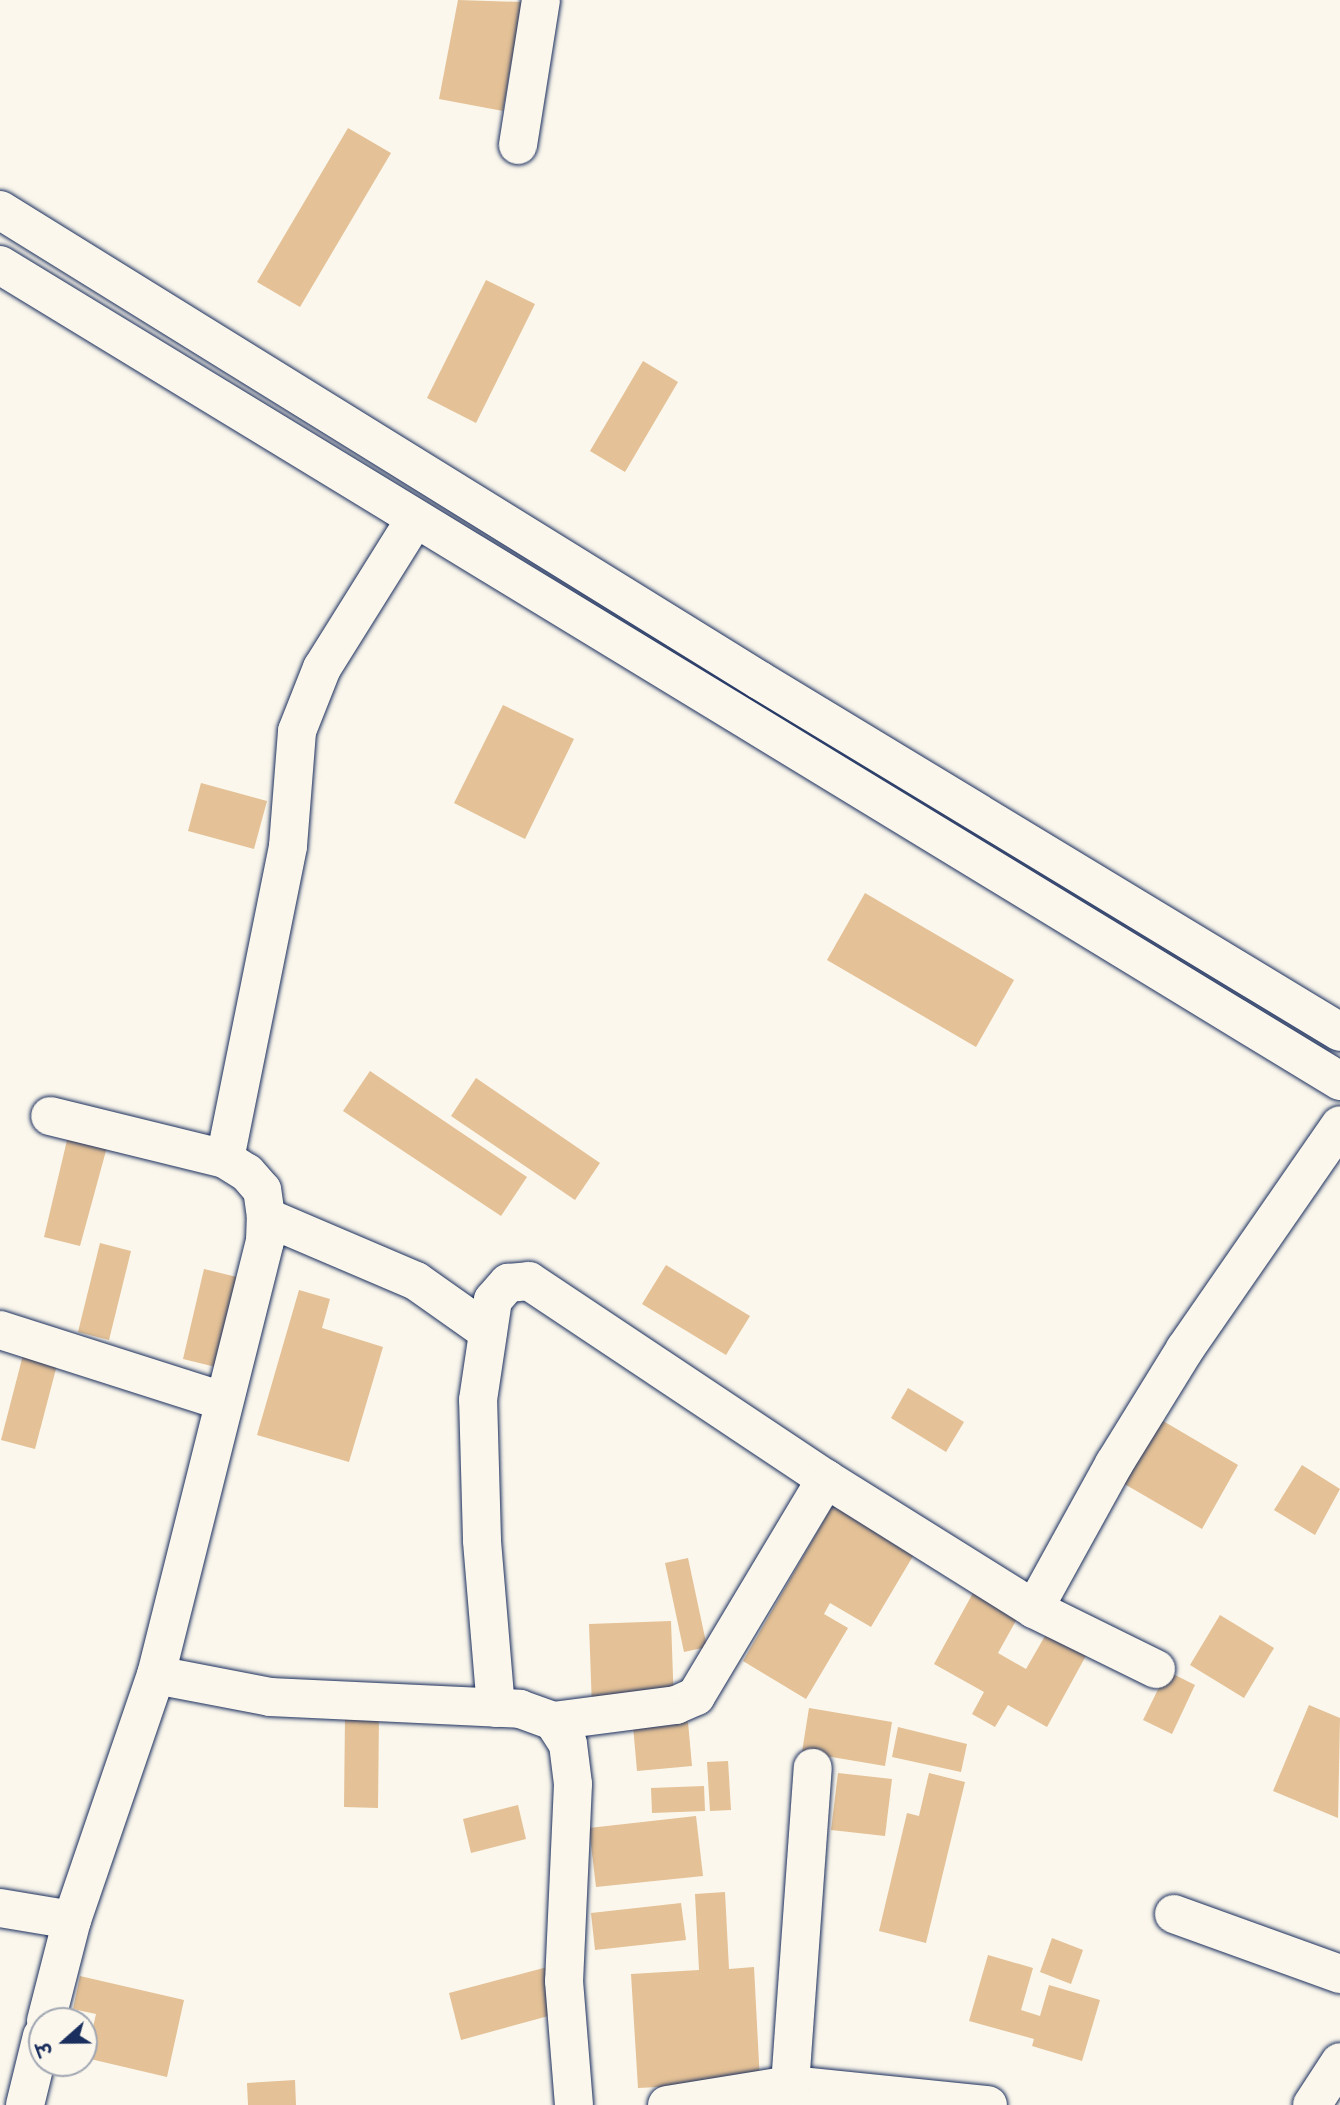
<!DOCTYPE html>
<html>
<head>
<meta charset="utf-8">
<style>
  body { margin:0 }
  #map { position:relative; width:1340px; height:2105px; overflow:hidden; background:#fbf7ec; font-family:Itim,"Playpen Sans Deva",sans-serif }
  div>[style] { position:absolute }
  .building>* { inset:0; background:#e4c196 }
  .roads { filter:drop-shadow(0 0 2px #1b2f5e) drop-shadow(0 0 2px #1b2f5e) }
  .minor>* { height:38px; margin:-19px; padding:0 19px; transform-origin:19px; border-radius:19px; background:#fbf7ec }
  .highway>* { height:38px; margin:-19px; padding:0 19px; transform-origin:19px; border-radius:19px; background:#fbf7ec }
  span { translate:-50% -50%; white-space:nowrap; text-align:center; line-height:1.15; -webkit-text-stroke:6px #fbf7ec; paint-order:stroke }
  .north { position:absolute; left:28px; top:2007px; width:70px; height:70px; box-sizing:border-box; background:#fbf7ec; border:2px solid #a1a7b3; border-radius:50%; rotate:249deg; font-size:19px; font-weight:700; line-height:28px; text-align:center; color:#1b2f5e }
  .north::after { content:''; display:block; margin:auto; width:24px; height:32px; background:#1b2f5e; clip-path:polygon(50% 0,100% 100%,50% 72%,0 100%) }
</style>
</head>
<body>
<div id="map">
  <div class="building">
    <i style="clip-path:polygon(458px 0,522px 2px,503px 111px,439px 99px)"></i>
    <i style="clip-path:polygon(348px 128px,391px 153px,300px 307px,257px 282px)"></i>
    <i style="clip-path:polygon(486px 280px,535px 304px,476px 423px,427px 398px)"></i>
    <i style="clip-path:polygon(643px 361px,678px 382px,625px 472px,590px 451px)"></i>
    <i style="clip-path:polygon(503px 705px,574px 739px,525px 839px,454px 803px)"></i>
    <i style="clip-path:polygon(201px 783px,267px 801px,254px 849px,188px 831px)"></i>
    <i style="clip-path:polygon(865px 893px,1014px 980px,976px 1047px,827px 960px)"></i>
    <i style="clip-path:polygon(370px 1071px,527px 1177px,501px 1216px,343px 1111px)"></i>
    <i style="clip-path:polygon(476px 1078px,600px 1163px,575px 1200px,451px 1116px)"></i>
    <i style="clip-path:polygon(68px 1136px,107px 1147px,80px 1246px,44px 1237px)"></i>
    <i style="clip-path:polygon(100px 1243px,131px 1251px,109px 1340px,78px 1332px)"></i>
    <i style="clip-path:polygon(666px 1265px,750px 1316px,726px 1355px,642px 1304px)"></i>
    <i style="clip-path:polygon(204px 1269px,245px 1279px,224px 1369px,183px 1359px)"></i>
    <i style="clip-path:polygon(299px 1290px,330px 1299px,322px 1328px,383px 1347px,349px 1462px,257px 1435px)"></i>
    <i style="clip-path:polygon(23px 1355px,57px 1365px,35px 1449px,1px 1440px)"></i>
    <i style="clip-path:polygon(908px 1388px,964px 1422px,946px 1452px,891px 1418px)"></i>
    <i style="clip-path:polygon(1158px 1418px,1238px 1465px,1202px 1529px,1121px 1482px)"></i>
    <i style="clip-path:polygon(1302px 1465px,1340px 1489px,1315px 1535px,1274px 1510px)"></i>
    <i style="clip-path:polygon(834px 1503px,916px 1551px,871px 1627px,830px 1603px,824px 1614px,848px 1628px,806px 1699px,743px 1661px)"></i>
    <i style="clip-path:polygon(688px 1558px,707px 1647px,684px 1652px,665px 1563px)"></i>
    <i style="clip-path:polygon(973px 1593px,1018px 1617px,998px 1653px,1026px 1669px,1049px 1629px,1088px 1652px,1047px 1727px,1008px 1705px,995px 1727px,972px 1714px,984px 1692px,934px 1664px)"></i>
    <i style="clip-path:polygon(1220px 1615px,1274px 1648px,1244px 1698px,1190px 1665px)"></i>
    <i style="clip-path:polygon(671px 1621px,674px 1705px,592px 1708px,589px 1624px)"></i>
    <i style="clip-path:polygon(1167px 1671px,1195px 1685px,1172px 1734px,1143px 1720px)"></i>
    <i style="clip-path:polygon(1309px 1705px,1340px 1718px,1338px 1818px,1273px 1791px)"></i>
    <i style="clip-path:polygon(809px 1708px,892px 1722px,885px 1766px,802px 1752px)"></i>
    <i style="clip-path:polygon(345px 1715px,379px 1715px,378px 1808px,344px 1807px)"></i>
    <i style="clip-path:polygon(688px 1722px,692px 1766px,637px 1771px,633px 1726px)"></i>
    <i style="clip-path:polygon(898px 1727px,967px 1744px,961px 1772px,892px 1757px)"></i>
    <i style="clip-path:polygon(728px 1761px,731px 1810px,710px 1811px,707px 1762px)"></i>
    <i style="clip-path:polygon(838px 1773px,892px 1779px,885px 1836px,831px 1830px)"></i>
    <i style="clip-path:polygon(929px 1773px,965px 1782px,926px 1943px,879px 1931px,907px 1813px,919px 1816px)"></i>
    <i style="clip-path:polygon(704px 1786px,705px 1811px,652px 1813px,651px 1788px)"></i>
    <i style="clip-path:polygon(518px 1805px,526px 1839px,471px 1853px,463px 1819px)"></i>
    <i style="clip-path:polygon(696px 1816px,703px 1876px,596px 1887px,589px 1828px)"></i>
    <i style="clip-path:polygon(725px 1892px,729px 1969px,754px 1967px,760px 2082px,638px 2088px,631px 1974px,699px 1970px,695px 1894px)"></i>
    <i style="clip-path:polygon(681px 1903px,686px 1940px,595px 1950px,591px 1913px)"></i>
    <i style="clip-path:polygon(1052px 1938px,1083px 1950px,1071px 1984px,1040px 1972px)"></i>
    <i style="clip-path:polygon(988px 1955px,1033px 1968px,1021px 2010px,1040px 2016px,1049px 1985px,1100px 2000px,1082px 2061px,1032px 2046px,1034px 2039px,969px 2021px)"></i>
    <i style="clip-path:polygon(551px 1966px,563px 2012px,461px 2040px,449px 1993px)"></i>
    <i style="clip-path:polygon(80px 1976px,184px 2000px,167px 2077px,86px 2058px,96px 2014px,73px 2009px)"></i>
    <i style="clip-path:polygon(295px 2080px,296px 2105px,248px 2105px,247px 2083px)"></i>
  </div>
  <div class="roads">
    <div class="minor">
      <i style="left:518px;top:145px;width:147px;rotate:-81deg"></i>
      <i style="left:225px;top:1159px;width:319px;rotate:-78.6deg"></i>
      <i style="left:288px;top:846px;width:115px;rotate:-85.5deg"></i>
      <i style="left:297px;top:731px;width:68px;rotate:-68.4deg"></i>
      <i style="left:322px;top:668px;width:176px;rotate:-58deg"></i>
      <i style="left:266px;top:1217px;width:163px;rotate:23.1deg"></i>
      <i style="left:416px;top:1281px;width:88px;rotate:35.3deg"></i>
      <i style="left:0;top:1330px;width:234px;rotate:17.7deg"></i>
      <i style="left:1034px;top:1609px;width:166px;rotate:-61.1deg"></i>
      <i style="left:1114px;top:1464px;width:135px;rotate:-58.3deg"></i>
      <i style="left:1185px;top:1349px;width:272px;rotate:-55.3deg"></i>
      <i style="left:156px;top:1675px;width:116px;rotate:10.9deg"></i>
      <i style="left:270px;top:1697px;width:250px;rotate:2.7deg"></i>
      <i style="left:520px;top:1709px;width:35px;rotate:20deg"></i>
      <i style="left:553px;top:1721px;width:27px;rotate:57deg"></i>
      <i style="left:568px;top:1744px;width:40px;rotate:82.9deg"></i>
      <i style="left:573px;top:1784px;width:197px;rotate:92.6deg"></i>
      <i style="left:564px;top:1981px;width:124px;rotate:85.4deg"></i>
      <i style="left:496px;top:1708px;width:169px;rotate:-94.8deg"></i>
      <i style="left:482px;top:1540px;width:140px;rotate:-91.6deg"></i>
      <i style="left:478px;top:1400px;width:101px;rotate:-81.5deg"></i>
      <i style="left:493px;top:1300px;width:23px;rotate:-49deg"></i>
      <i style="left:508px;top:1283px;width:21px;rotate:-5deg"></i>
      <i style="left:529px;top:1281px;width:357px;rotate:33.7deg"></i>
      <i style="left:826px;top:1479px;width:245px;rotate:32deg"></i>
      <i style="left:1034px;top:1609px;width:136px;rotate:26.2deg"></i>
      <i style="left:553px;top:1721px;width:124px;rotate:-7.4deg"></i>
      <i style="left:676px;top:1705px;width:22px;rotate:-24deg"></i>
      <i style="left:696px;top:1696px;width:253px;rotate:-59.1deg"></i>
      <i style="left:0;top:1908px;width:73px;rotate:9.5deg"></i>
      <i style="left:1174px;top:1914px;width:177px;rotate:19.9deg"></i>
      <i style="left:46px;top:2021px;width:104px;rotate:-75.6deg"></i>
      <i style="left:72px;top:1920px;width:259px;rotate:-71.1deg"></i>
      <i style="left:156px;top:1675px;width:447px;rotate:-75.9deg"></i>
      <i style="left:265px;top:1241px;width:24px;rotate:-88deg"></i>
      <i style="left:266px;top:1217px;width:27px;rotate:-98deg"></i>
      <i style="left:262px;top:1190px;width:23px;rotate:-131deg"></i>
      <i style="left:247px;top:1173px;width:26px;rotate:-148deg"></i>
      <i style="left:225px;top:1159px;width:180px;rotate:-166.2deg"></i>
      <i style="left:25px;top:2105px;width:71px;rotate:-76.2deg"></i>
      <i style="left:667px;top:2105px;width:125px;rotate:-9.2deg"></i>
      <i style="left:790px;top:2085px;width:199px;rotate:5.8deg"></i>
      <i style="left:784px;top:2105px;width:21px;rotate:-73deg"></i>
      <i style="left:790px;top:2085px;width:318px;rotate:-85.9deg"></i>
      <i style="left:1312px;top:2105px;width:51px;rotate:-56.9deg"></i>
    </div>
    <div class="highway">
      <i style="left:0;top:210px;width:893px;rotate:31.77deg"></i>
      <i style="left:759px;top:680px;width:679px;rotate:31.21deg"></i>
      <i style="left:0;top:265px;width:1569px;rotate:31.34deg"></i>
    </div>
  </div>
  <div class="north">उ</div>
</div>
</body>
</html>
